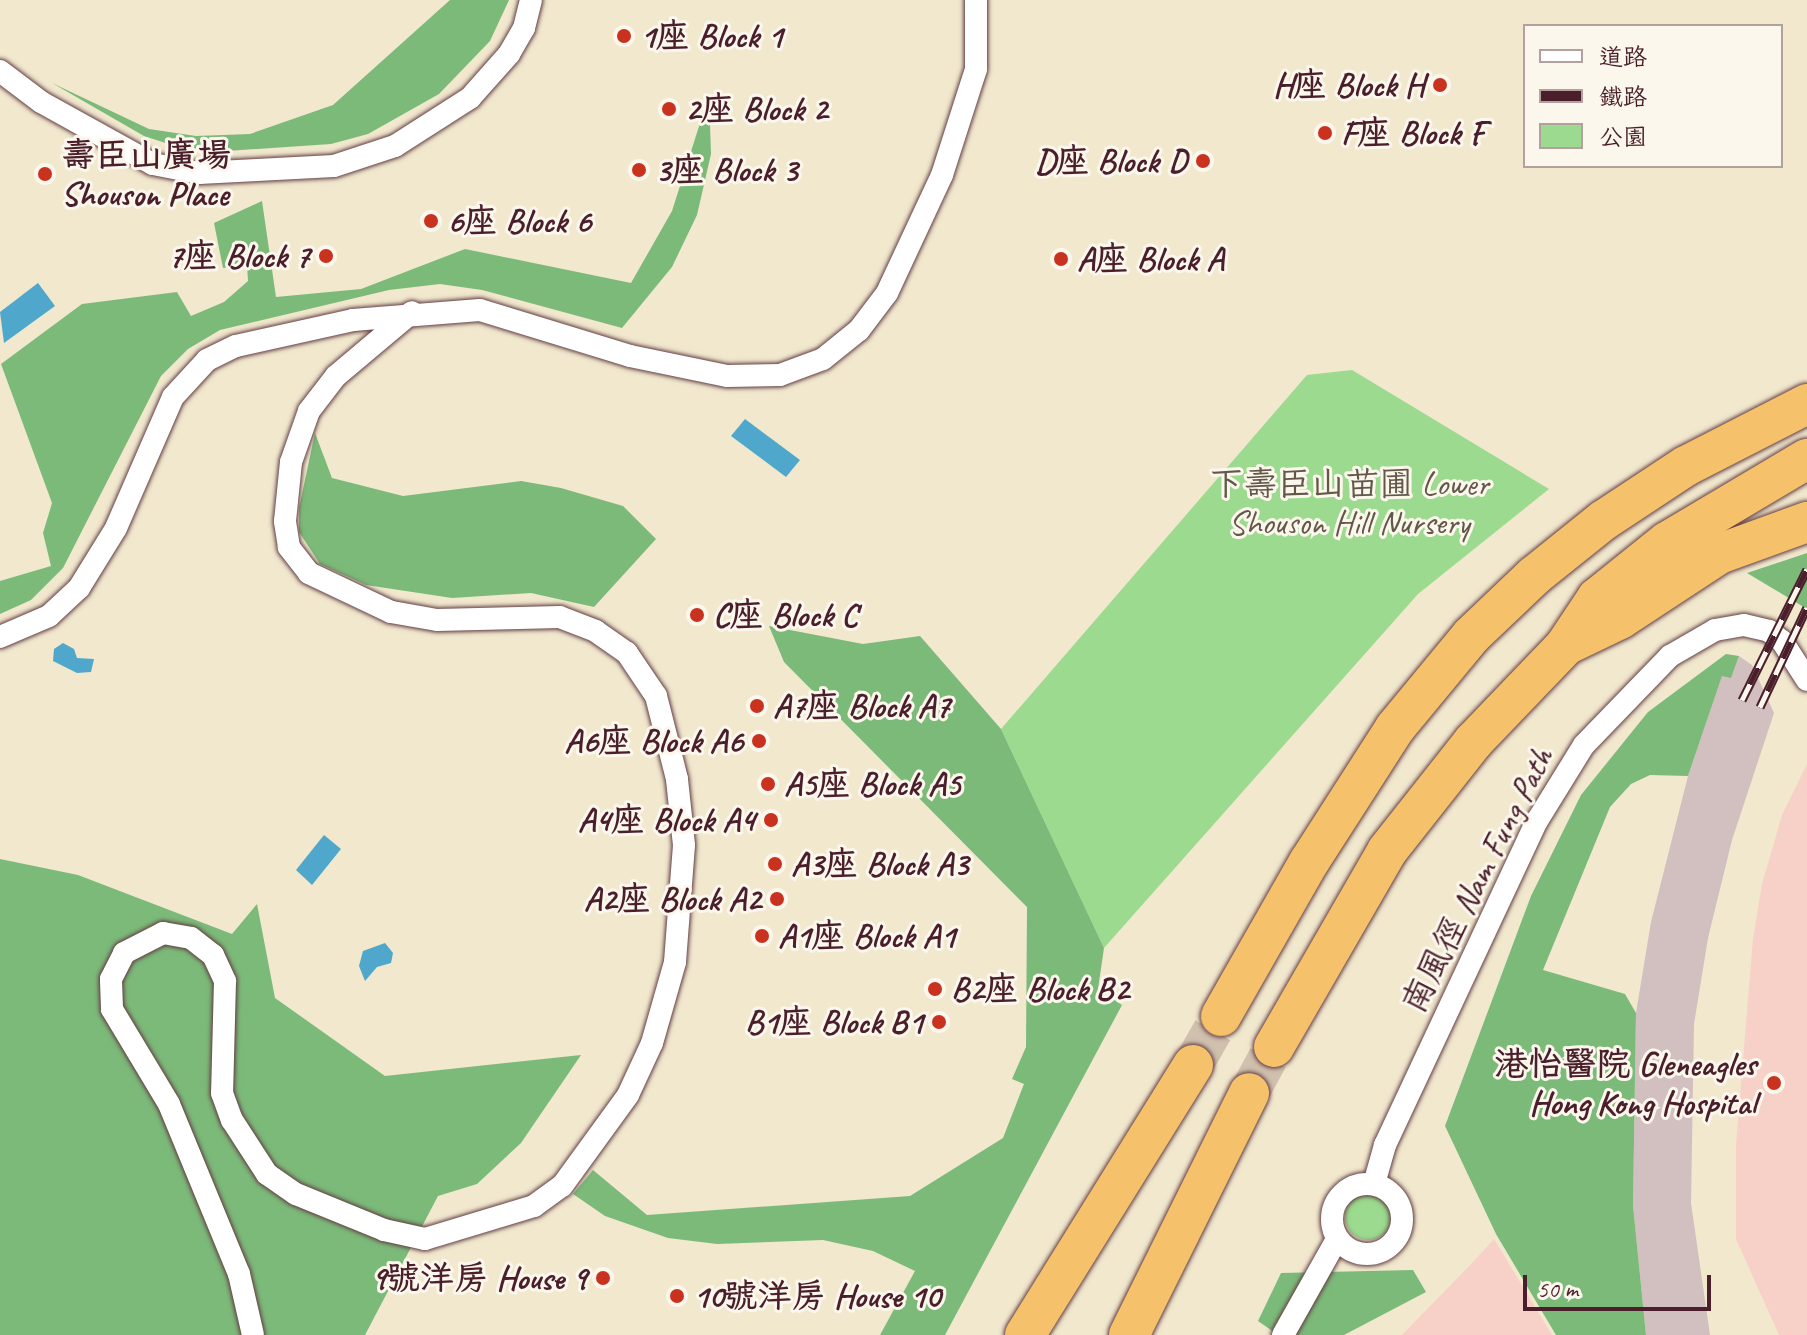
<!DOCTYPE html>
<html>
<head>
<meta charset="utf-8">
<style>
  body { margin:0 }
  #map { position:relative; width:1807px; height:1335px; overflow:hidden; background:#f1e8ce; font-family:Caveat,"LXGW WenKai TC",sans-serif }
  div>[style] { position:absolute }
  .built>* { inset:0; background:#f7d1c7 }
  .industrial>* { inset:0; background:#d2bfc0 }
  .green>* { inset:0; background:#9bda8f }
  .round { border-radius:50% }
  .forest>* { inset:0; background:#7cba7a }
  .water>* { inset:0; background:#4fa7cc }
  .highway-tunnel>* { height:40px; margin-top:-20px; transform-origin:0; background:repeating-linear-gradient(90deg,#d0c0ad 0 40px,transparent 0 60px) }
  .roads { filter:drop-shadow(0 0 2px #633d43) drop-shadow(0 0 2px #633d43) }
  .street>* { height:22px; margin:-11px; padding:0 11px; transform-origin:11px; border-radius:11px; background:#fff }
  .street>.ring { margin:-11px; padding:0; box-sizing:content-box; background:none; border:22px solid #fff; border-radius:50% }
  .highway>* { height:40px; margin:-20px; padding:0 20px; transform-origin:20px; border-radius:20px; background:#f6c16b }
  .rail>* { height:9px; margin-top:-4.5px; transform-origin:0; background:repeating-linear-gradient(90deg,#fbf7ec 0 18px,#4a1f2b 0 36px); box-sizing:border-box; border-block:2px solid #4a1f2b }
  .dots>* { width:22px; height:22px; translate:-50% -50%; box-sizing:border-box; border:4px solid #fbf7ec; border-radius:50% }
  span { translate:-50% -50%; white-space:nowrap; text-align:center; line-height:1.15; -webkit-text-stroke:6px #fbf7ec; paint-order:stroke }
  .poi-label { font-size:34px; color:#4a1f2b; font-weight:700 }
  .left { translate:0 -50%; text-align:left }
  .right { translate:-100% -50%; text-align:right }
  .park-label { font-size:34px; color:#625749 }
  .street-label { font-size:34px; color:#4a1f2b }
  .legend { position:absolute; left:1523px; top:24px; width:260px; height:144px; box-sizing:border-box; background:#fbf7ec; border:2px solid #b4a19f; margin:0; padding:10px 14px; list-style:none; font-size:24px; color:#4a1f2b }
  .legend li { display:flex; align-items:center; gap:16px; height:40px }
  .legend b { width:40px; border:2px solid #b4a19f }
  .scale { position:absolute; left:1523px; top:1275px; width:188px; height:36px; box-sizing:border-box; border:4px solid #4a1f2b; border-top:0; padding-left:10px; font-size:24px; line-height:28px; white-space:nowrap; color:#4a1f2b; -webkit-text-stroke:6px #fbf7ec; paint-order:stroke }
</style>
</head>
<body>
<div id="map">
  <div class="built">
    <i style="clip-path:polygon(1807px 764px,1807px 1335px,1779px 1335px,1736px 1239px,1736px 1145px,1753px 939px,1762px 884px,1782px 815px)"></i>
    <i style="clip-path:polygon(1494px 1239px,1552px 1335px,1402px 1335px,1473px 1262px)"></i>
  </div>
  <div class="industrial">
    <i style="clip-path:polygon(1739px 656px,1752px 665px,1774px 713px,1732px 840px,1708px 938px,1694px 1024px,1691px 1203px,1710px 1335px,1646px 1335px,1633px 1205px,1636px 1013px,1651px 922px,1688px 776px,1722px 675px,1731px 677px)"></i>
  </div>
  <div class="green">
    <i style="clip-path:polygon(1352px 370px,1549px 489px,1418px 594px,1104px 948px,1001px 729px,1307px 375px)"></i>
    <i class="round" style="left:1345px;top:1194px;width:46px;height:46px"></i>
  </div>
  <div class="forest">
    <i style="clip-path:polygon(450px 0,509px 0,490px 41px,439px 94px,368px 134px,331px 144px,226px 151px,178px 147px,144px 136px,52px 83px,149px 129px,196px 136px,250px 134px,333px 105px)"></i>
    <i style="clip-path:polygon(709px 95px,711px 154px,697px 215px,672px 267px,622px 328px,482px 290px,440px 284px,389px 290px,220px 330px,188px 349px,161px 376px,63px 568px,31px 600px,0 614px,0 581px,51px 566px,43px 533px,52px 503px,1px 364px,82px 304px,177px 292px,191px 316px,224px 302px,248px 281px,247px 265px,223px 268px,214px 223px,262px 201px,276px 297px,361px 289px,465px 249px,631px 283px,672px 211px)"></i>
    <i style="clip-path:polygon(315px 433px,332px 478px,403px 496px,521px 481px,561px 488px,623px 506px,656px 539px,594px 607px,531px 593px,452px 598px,366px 585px,320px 564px,299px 532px,299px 508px)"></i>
    <i style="clip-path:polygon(1807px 553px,1807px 609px,1747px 573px)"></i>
    <i style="clip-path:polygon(769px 626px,863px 644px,920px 636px,1001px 729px,1104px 948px,1098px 989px,1122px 1005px,945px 1335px,880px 1335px,915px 1271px,873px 1251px,823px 1240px,717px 1244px,668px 1238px,605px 1216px,573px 1194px,593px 1170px,647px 1215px,910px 1196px,1003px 1138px,1024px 1084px,1012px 1079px,1026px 1047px,1027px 907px,784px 662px)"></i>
    <i style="clip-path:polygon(1726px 654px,1739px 656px,1731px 678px,1722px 676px,1688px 776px,1650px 775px,1631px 784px,1610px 807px,1543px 970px,1625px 994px,1636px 1013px,1633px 1205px,1646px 1335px,1556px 1335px,1496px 1234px,1445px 1126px,1531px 896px,1581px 795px,1648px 712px)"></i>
    <i style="clip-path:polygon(0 859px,78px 875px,232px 934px,257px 904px,275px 998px,385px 1076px,581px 1055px,521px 1143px,477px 1184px,438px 1196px,365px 1335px,0 1335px)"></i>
    <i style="clip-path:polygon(1413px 1270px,1426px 1292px,1344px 1335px,1278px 1335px,1258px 1321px,1281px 1273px)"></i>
  </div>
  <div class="water">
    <i style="clip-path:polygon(38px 283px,55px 306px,4px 343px,0 312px)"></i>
    <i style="clip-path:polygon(745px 419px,800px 460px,786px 477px,731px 436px)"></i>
    <i style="clip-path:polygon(63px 643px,74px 649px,77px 658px,94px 659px,91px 672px,77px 673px,53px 661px,54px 649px)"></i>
    <i style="clip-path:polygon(324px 835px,341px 849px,312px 885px,296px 870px)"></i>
    <i style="clip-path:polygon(385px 943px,393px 953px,391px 963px,377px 967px,365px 981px,359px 966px,363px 951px)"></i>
  </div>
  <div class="highway-tunnel">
    <i style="left:1193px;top:1065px;width:56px;rotate:-60.3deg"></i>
    <i style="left:1249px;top:1093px;width:52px;rotate:-61.5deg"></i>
  </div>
  <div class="roads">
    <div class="street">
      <i style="left:0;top:71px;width:51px;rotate:37.1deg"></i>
      <i style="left:41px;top:102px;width:128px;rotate:29deg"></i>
      <i style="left:153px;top:164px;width:47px;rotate:11.1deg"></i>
      <i style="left:199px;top:173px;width:135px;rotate:-3deg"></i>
      <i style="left:334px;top:166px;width:64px;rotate:-18.2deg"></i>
      <i style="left:395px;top:146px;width:89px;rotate:-32.6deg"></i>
      <i style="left:470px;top:98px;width:59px;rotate:-48.4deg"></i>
      <i style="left:509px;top:54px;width:30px;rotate:-60deg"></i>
      <i style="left:524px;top:28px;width:29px;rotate:-76deg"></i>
      <i style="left:0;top:637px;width:53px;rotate:-23.2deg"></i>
      <i style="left:49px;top:616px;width:41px;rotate:-43deg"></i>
      <i style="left:79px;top:588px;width:70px;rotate:-58.3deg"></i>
      <i style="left:116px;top:528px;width:143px;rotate:-66.5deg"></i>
      <i style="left:173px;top:397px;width:50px;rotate:-47.4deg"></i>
      <i style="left:207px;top:360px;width:32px;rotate:-26deg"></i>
      <i style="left:236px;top:346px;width:120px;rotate:-12.5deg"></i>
      <i style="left:353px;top:320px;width:127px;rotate:-4.5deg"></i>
      <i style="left:480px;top:310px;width:157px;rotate:17deg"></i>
      <i style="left:630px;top:356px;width:99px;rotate:11.7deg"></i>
      <i style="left:727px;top:376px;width:53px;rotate:-1.1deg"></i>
      <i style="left:780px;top:375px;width:46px;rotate:-20.4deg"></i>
      <i style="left:823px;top:359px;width:46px;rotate:-38.9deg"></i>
      <i style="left:859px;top:330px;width:46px;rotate:-52.9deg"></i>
      <i style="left:887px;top:293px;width:130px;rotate:-65deg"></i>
      <i style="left:942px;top:175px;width:111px;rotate:-72.2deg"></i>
      <i style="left:976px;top:69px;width:69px;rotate:-90deg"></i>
      <i class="ring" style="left:1332px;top:1184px;width:48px;height:48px"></i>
      <i style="left:1374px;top:1184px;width:41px;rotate:-74.2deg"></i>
      <i style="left:1385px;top:1145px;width:358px;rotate:-64.9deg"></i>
      <i style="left:1537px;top:821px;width:89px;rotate:-58.3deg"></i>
      <i style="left:1584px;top:745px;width:124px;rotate:-46deg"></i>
      <i style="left:1670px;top:656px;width:52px;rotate:-30deg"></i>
      <i style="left:1715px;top:630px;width:29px;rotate:-10deg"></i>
      <i style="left:1744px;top:625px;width:26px;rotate:13deg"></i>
      <i style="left:1769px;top:631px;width:16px;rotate:38deg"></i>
      <i style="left:1782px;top:641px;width:46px;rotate:57.3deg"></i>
      <i style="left:253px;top:1335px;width:63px;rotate:-102.9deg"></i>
      <i style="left:239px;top:1274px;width:184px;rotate:-112.4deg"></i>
      <i style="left:169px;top:1104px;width:111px;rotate:-121deg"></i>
      <i style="left:112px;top:1009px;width:30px;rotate:-92deg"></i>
      <i style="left:111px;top:979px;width:29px;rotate:-63deg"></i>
      <i style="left:124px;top:953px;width:44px;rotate:-27.1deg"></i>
      <i style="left:163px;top:933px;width:28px;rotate:10deg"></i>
      <i style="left:191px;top:938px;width:28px;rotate:38deg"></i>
      <i style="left:213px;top:955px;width:29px;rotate:65deg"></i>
      <i style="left:225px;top:981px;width:112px;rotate:91.5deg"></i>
      <i style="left:222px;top:1093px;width:29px;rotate:70deg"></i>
      <i style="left:232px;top:1120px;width:64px;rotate:57.1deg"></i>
      <i style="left:267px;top:1174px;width:35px;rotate:35deg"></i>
      <i style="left:296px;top:1194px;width:95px;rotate:22.2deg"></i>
      <i style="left:384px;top:1230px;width:42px;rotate:12.4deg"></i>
      <i style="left:425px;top:1239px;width:114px;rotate:-16.8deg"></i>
      <i style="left:534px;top:1206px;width:34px;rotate:-36deg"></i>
      <i style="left:562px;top:1186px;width:112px;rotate:-54deg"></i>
      <i style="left:628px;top:1095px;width:57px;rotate:-65.2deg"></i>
      <i style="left:652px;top:1043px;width:84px;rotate:-74.1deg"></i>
      <i style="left:675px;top:962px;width:117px;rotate:-85.6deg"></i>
      <i style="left:684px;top:845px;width:66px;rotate:-96.1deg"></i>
      <i style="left:677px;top:779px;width:86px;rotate:-104.2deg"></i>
      <i style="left:656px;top:696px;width:52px;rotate:-124deg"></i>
      <i style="left:627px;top:653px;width:38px;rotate:-145deg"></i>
      <i style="left:596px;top:631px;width:39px;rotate:-159deg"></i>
      <i style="left:560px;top:617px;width:123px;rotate:178.6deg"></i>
      <i style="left:437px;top:620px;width:47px;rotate:-170.1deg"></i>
      <i style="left:391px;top:612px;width:91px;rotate:-154.6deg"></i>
      <i style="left:309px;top:573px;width:33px;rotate:-128deg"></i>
      <i style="left:289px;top:547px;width:26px;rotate:-99deg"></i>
      <i style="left:285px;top:521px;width:59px;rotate:-84.2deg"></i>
      <i style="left:291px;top:462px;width:54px;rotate:-70.6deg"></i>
      <i style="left:309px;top:411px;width:44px;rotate:-52.4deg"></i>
      <i style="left:336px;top:376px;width:99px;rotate:-40.1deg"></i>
      <i style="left:1283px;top:1335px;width:110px;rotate:-60.6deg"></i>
    </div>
    <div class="highway">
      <i style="left:1566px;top:645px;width:60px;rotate:-25.7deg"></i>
      <i style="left:1620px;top:619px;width:118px;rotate:-33.3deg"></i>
      <i style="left:1719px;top:554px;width:94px;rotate:-20deg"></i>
      <i style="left:1221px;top:1016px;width:177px;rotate:-60.3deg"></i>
      <i style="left:1309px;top:862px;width:159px;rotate:-57.3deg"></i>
      <i style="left:1395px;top:728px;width:119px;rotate:-50.4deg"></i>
      <i style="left:1471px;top:636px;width:87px;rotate:-43.6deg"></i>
      <i style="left:1534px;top:576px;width:90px;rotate:-38.7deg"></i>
      <i style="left:1604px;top:520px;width:98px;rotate:-33.4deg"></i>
      <i style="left:1686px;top:466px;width:136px;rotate:-27.1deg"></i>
      <i style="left:1274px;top:1047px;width:226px;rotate:-60deg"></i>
      <i style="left:1387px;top:851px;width:139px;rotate:-51.7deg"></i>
      <i style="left:1473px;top:742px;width:133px;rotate:-46.2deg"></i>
      <i style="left:1565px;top:646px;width:58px;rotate:-56.3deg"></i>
      <i style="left:1597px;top:598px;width:90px;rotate:-38.7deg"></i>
      <i style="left:1667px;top:542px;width:163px;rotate:-30.7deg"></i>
      <i style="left:1025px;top:1335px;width:318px;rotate:-58.1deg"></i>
      <i style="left:1129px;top:1335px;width:270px;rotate:-63.6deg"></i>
    </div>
  </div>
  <div class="rail">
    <i style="left:1742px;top:700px;width:146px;rotate:-63.6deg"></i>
    <i style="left:1760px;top:707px;width:110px;rotate:-64.8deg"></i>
  </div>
  <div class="dots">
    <i style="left:624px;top:36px;background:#c8321e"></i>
    <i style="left:1440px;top:85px;background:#c8321e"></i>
    <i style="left:669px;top:109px;background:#c8321e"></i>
    <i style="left:1325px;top:133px;background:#c8321e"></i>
    <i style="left:1203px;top:161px;background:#c8321e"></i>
    <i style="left:639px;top:170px;background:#c8321e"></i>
    <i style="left:45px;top:174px;background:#c8321e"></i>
    <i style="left:431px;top:221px;background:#c8321e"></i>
    <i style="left:326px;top:256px;background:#c8321e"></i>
    <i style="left:1061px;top:259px;background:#c8321e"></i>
    <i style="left:697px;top:615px;background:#c8321e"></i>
    <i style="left:757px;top:706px;background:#c8321e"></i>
    <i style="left:759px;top:741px;background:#c8321e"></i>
    <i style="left:768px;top:784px;background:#c8321e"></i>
    <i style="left:771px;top:820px;background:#c8321e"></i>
    <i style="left:775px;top:864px;background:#c8321e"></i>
    <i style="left:777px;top:899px;background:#c8321e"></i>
    <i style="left:762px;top:936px;background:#c8321e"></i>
    <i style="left:935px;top:989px;background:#c8321e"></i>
    <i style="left:939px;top:1022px;background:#c8321e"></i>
    <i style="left:1774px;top:1083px;background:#c8321e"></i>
    <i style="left:603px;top:1278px;background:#c8321e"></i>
    <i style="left:677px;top:1296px;background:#c8321e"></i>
  </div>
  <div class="poi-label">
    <span class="left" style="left:640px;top:36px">1座 Block 1</span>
    <span class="right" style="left:1424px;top:85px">H座 Block H</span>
    <span class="left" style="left:685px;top:109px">2座 Block 2</span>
    <span class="left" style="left:1341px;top:133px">F座 Block F</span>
    <span class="left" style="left:61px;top:174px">壽臣山廣場<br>Shouson Place</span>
    <span class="right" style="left:1187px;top:161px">D座 Block D</span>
    <span class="left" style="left:655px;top:170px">3座 Block 3</span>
    <span class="left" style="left:447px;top:221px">6座 Block 6</span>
    <span class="right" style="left:310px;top:256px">7座 Block 7</span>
    <span class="left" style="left:1077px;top:259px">A座 Block A</span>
    <span class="left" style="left:713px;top:615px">C座 Block C</span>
    <span class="left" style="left:773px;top:706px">A7座 Block A7</span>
    <span class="right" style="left:743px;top:741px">A6座 Block A6</span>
    <span class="left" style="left:784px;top:784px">A5座 Block A5</span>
    <span class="right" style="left:755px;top:820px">A4座 Block A4</span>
    <span class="left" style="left:791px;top:864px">A3座 Block A3</span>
    <span class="right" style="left:761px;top:899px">A2座 Block A2</span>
    <span class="left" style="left:778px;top:936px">A1座 Block A1</span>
    <span class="left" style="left:951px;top:989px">B2座 Block B2</span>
    <span class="right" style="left:923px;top:1022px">B1座 Block B1</span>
    <span class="right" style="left:1756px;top:1083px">港怡醫院 Gleneagles<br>Hong Kong Hospital</span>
    <span class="right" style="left:587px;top:1278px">9號洋房 House 9</span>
    <span class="left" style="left:693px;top:1296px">10號洋房 House 10</span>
  </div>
  <div class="park-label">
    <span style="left:1349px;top:503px">下壽臣山苗圃 Lower<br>Shouson Hill Nursery</span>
  </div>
  <div class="street-label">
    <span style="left:1477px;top:880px;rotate:-63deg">南風徑 Nam Fung Path</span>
  </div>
  <ul class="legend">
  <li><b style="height:10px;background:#fff"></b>道路</li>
  <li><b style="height:10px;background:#4a1f2b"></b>鐵路</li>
  <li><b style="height:22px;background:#9bda8f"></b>公園</li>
  </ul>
  <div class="scale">50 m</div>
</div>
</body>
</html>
